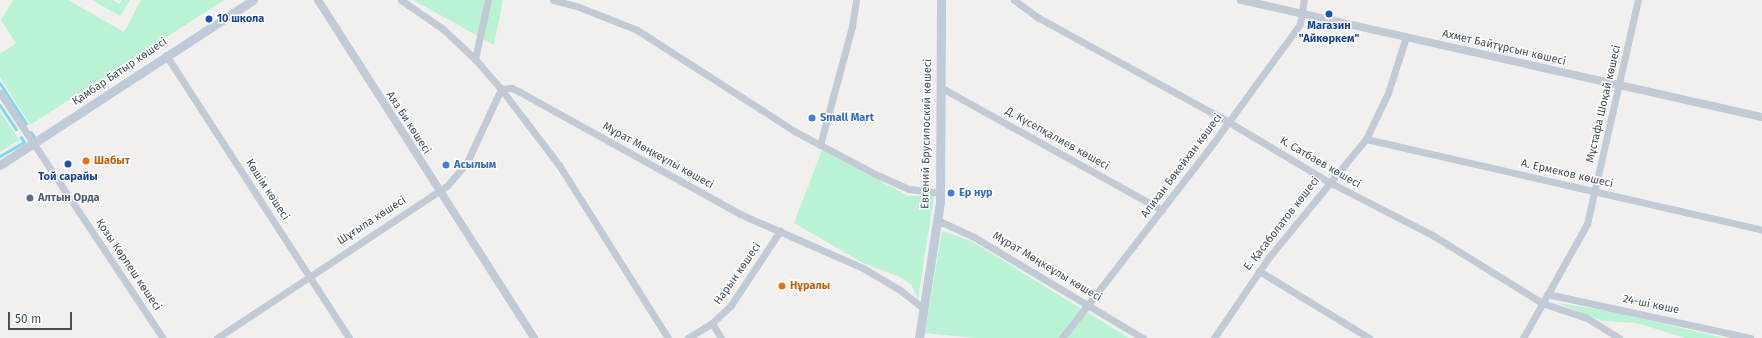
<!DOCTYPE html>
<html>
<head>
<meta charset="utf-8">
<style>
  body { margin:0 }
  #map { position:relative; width:1762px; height:338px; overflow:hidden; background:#f2efef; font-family:"Fira Sans",sans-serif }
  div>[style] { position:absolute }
  .green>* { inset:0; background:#b9f3d3 }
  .stream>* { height:2.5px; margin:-1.25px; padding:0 1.25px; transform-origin:1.25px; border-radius:1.25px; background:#82d7f5 }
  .minor>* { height:7px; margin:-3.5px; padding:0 3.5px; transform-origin:3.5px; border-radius:3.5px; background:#c1cad5 }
  .tertiary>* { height:8px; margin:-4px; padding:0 4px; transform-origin:4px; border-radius:4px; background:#c1cad5 }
  .secondary>* { height:9px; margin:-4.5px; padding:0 4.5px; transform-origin:4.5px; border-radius:4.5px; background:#c0cbda }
  .dots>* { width:11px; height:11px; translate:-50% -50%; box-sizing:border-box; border:2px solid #fff; border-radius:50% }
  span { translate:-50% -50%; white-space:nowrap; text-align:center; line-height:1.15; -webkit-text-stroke:3px #fff; paint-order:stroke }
  .transit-label { font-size:11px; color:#164399; font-weight:700 }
  .left { translate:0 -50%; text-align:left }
  .street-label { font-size:11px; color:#45515e }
  .shop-label { font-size:11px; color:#366cbe; font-weight:700 }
  .food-label { font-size:11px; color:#c56008; font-weight:700 }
  .service-label { font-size:11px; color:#4e5e75; font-weight:700 }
  .scale { position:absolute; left:8px; top:312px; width:64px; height:18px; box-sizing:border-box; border:2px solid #45515e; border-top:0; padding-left:5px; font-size:12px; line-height:14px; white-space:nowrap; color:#45515e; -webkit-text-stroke:3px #fff; paint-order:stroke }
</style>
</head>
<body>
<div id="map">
  <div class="green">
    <i style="clip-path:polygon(13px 0,68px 0,124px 32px,141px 0,224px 0,30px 125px,0 77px,0 54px,16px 43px,1px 20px)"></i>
    <i style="clip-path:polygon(92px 0,113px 0,119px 4px,122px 0,130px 0,120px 16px)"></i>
    <i style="clip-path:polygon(413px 0,503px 0,494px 45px)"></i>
    <i style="clip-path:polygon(0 111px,19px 140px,0 152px)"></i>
    <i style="clip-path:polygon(822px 150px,908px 196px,934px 196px,918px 300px,911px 284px,900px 277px,863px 263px,794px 223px)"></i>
    <i style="clip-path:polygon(942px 231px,971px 241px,1129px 338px,975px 338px,925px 333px)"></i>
    <i style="clip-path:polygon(1557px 303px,1609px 311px,1724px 338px,1685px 338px,1637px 323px,1603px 321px)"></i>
  </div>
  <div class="stream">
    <i style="left:0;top:83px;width:48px;rotate:57deg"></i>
    <i style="left:0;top:105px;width:29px;rotate:56deg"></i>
    <i style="left:31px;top:132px;width:5px;rotate:53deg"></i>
    <i style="left:0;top:156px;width:28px;rotate:-30deg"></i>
    <i style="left:24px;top:142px;width:5px;rotate:-127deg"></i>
  </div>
  <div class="minor">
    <i style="left:401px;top:0;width:51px;rotate:34.6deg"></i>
    <i style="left:443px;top:29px;width:44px;rotate:43.2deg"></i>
    <i style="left:475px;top:59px;width:40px;rotate:49deg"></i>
    <i style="left:501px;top:89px;width:10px;rotate:-6deg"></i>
    <i style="left:511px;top:88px;width:10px;rotate:24deg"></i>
    <i style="left:520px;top:92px;width:252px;rotate:29deg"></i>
    <i style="left:740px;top:214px;width:134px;rotate:23.7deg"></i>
    <i style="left:863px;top:268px;width:43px;rotate:30.7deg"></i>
    <i style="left:900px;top:290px;width:29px;rotate:38deg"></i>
    <i style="left:553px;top:0;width:27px;rotate:15deg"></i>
    <i style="left:579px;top:7px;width:62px;rotate:21.6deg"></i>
    <i style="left:637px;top:30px;width:189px;rotate:32.7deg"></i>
    <i style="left:796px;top:132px;width:89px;rotate:28deg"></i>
    <i style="left:875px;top:174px;width:37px;rotate:24deg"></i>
    <i style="left:909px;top:189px;width:31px;rotate:7deg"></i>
    <i style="left:1014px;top:0;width:31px;rotate:36deg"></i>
    <i style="left:1039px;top:18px;width:209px;rotate:28.7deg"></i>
    <i style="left:1222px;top:118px;width:125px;rotate:30.9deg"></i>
    <i style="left:1329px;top:182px;width:118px;rotate:27.2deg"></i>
    <i style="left:1434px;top:236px;width:127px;rotate:31.8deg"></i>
    <i style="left:1542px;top:303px;width:47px;rotate:18.4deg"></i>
    <i style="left:1587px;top:318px;width:38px;rotate:32deg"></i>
    <i style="left:166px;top:55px;width:337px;rotate:57.1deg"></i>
    <i style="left:475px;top:59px;width:60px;rotate:-77.6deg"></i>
    <i style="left:940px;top:87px;width:254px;rotate:29deg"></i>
    <i style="left:0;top:93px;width:294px;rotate:56.4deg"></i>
    <i style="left:1366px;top:139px;width:406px;rotate:12.9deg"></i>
    <i style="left:820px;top:145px;width:123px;rotate:-74.9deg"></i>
    <i style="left:852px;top:26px;width:26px;rotate:-81deg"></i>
    <i style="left:937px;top:220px;width:41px;rotate:24.7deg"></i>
    <i style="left:974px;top:237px;width:197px;rotate:30.9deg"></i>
    <i style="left:1259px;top:271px;width:129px;rotate:31.3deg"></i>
    <i style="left:1547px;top:294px;width:208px;rotate:12.2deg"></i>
    <i style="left:712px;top:323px;width:17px;rotate:59deg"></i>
    <i style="left:217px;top:338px;width:276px;rotate:-33.5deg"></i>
    <i style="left:447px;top:186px;width:31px;rotate:-50deg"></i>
    <i style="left:467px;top:162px;width:81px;rotate:-65deg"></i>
    <i style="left:501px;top:89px;width:96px;rotate:52.7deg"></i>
    <i style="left:559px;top:165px;width:204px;rotate:57.8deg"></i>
    <i style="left:688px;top:338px;width:28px;rotate:-32deg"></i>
    <i style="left:712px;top:323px;width:26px;rotate:-43deg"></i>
    <i style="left:731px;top:305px;width:89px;rotate:-56.5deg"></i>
    <i style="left:1062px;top:338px;width:248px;rotate:-52.2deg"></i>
    <i style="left:1214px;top:142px;width:146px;rotate:-53.9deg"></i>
    <i style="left:1300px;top:24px;width:24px;rotate:-81deg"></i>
    <i style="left:1214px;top:338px;width:98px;rotate:-55.8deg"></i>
    <i style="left:1269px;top:257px;width:153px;rotate:-50.6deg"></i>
    <i style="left:1366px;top:139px;width:51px;rotate:-64.4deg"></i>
    <i style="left:1388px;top:93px;width:59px;rotate:-72.2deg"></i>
    <i style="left:1523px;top:338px;width:131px;rotate:-60.7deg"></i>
    <i style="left:1587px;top:224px;width:230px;rotate:-77.2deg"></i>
  </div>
  <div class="tertiary">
    <i style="left:318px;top:0;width:401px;rotate:57.4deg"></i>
    <i style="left:1241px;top:0;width:534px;rotate:12.66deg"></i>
  </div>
  <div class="secondary">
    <i style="left:0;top:165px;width:302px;rotate:-33.1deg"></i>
    <i style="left:919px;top:338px;width:138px;rotate:-81.2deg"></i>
    <i style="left:940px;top:202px;width:202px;rotate:-89.7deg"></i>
  </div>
  <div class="dots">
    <i style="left:1329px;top:14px;background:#1a4fb4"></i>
    <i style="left:209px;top:19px;background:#1a4fb4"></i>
    <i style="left:812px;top:118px;background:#3f7fe0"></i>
    <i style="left:86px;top:161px;background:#e8710a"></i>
    <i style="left:68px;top:164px;background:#1a4fb4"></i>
    <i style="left:446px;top:165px;background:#3f7fe0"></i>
    <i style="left:951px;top:193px;background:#3f7fe0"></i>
    <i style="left:30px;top:198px;background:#5c6f8a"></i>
    <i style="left:782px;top:286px;background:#e8710a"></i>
  </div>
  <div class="transit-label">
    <span class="left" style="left:217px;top:19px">10 школа</span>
    <span style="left:1329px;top:33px">Магазин<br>"Айкөркем"</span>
    <span style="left:68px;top:177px">Той сарайы</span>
  </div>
  <div class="street-label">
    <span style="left:1504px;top:48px;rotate:13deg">Ахмет Байтұрсын көшесі</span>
    <span style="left:120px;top:72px;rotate:-34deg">Қамбар Батыр көшесі</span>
    <span style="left:1604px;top:104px;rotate:-77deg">Мұстафа Шоқай көшесі</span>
    <span style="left:408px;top:123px;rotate:57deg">Аяз Би көшесі</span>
    <span style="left:927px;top:134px;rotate:-89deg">Евгений Брусилоский көшесі</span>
    <span style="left:1057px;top:139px;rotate:29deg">Д. Күсепқалиев көшесі</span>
    <span style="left:658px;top:156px;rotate:29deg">Мұрат Мөңкеұлы көшесі</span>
    <span style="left:1320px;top:163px;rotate:30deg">К. Сатбаев көшесі</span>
    <span style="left:1182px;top:166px;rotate:-53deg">Алихан Бөкейхан көшесі</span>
    <span style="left:1567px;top:174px;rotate:13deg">А. Ермеков көшесі</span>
    <span style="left:267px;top:190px;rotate:57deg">Көшім көшесі</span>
    <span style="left:372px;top:221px;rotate:-33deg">Шұғыла көшесі</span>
    <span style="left:1282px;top:224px;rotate:-52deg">Е. Қасаболатов көшесі</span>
    <span style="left:128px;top:265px;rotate:56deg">Қозы Көрпеш көшесі</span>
    <span style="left:1047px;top:267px;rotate:31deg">Мұрат Мөңкеұлы көшесі</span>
    <span style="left:738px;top:274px;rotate:-55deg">Нарын көшесі</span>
    <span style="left:1651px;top:305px;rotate:12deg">24-ші көше</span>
  </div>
  <div class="shop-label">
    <span class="left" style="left:820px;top:118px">Small Mart</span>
    <span class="left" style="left:454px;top:165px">Асылым</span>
    <span class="left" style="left:959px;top:193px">Ер нур</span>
  </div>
  <div class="food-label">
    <span class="left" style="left:94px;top:161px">Шабыт</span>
    <span class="left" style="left:790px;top:286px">Нұралы</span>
  </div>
  <div class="service-label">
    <span class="left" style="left:38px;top:198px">Алтын Орда</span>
  </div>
  <div class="scale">50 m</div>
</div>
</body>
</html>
